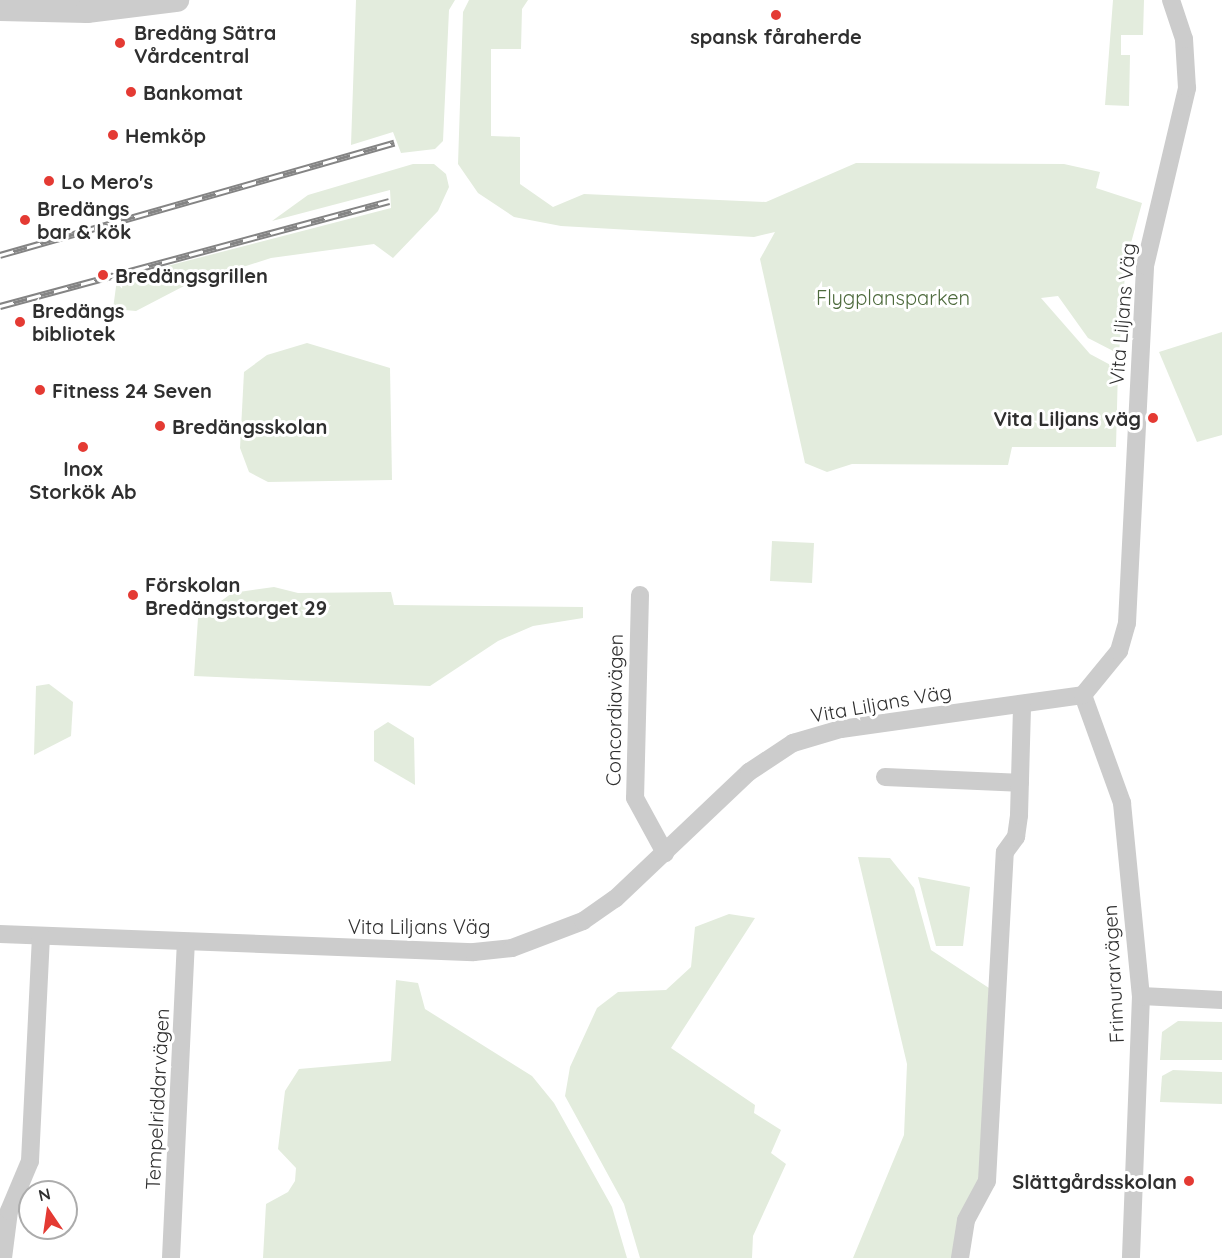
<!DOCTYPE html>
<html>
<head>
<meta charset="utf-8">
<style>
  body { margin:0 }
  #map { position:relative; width:1222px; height:1258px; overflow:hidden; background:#fff; font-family:Quicksand,sans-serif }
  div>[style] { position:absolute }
  .green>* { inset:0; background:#e3ecdd }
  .minor>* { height:18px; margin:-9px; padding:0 9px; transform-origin:9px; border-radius:9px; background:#ccc }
  .tertiary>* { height:24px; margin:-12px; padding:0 12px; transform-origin:12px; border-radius:12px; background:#ccc }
  .rail>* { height:7px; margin-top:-3.5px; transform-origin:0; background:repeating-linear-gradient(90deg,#fff 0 14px,#848484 0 28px); box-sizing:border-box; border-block:2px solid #848484 }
  .dots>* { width:16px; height:16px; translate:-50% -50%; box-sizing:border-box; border:3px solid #fff; border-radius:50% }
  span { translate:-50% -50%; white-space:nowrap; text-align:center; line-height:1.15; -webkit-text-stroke:6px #fff; paint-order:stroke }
  .poi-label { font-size:20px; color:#2f2f2f; font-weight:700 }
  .left { translate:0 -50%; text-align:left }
  .right { translate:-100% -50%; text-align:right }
  .park-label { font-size:20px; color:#4d6a3c }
  .street-label { font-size:20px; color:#2f2f2f }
  .north { position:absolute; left:18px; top:1180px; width:60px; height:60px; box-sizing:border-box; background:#fff; border:2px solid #acacac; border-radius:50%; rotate:347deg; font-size:16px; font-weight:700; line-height:24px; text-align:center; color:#2f2f2f }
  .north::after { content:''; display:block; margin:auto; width:21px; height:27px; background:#e43a33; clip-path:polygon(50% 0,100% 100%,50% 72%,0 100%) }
</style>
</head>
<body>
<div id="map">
  <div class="green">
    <i style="clip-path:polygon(356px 0,455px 0,449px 10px,443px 141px,435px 149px,401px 153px,393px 132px,351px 145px)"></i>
    <i style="clip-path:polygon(469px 0,528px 0,522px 9px,521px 49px,491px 49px,491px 136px,520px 137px,520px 184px,553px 207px,584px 194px,766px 202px,856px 163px,1064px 164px,1100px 172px,1096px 188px,1142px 203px,1126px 261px,1119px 354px,1088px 338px,1058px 296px,1041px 298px,1090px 354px,1118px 369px,1116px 447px,1012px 447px,1008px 465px,852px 464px,827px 472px,805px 463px,760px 259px,775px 232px,754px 237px,561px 226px,514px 217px,478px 193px,458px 164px,463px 12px)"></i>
    <i style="clip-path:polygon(1113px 0,1144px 0,1143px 35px,1121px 35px,1121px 55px,1130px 55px,1129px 106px,1105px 105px)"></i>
    <i style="clip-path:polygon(413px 164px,434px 164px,446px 174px,449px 187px,438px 211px,393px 258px,374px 244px,271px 258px,184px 286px,136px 311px,113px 309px,117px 279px,391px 208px,390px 190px,272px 221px,308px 195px)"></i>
    <i style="clip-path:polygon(1222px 332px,1222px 435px,1197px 442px,1159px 352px)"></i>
    <i style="clip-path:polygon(307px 343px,390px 368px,392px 480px,268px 482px,249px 472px,240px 448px,244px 372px,267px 355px)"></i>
    <i style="clip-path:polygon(772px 541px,814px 543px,812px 583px,770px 581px)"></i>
    <i style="clip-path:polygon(274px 587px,298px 593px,391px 592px,394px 605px,583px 607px,583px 618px,533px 626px,498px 641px,430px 686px,194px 676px,198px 618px,232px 593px)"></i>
    <i style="clip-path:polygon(49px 684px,73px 702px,71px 736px,34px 755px,36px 686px)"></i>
    <i style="clip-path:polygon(388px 722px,414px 738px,415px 785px,374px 761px,374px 731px)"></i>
    <i style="clip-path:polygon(858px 857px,890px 858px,914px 888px,931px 950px,989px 988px,979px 1180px,953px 1258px,853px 1258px,904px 1135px,907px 1064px)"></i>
    <i style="clip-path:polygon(918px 877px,970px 887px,963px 946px,936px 946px)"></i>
    <i style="clip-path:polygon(729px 914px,755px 918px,671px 1048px,755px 1105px,754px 1113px,781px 1130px,771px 1153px,786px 1164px,753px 1236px,752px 1258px,640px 1258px,624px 1204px,565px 1096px,570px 1067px,597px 1008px,618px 992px,666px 990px,691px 967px,695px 927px)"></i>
    <i style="clip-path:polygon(396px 980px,418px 983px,425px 1009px,532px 1076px,554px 1103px,612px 1207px,627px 1258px,263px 1258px,266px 1204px,288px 1192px,295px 1181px,296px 1168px,278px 1149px,285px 1091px,299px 1069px,391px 1061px)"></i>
    <i style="clip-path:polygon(1178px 1021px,1222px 1022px,1222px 1060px,1160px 1060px,1162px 1032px)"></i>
    <i style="clip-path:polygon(1173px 1070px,1222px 1072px,1222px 1104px,1160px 1102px,1162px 1076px)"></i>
  </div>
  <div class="minor">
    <i style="left:640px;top:595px;width:203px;rotate:91.4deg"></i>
    <i style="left:635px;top:798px;width:63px;rotate:61.4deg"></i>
    <i style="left:1083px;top:695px;width:115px;rotate:70.1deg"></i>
    <i style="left:1122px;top:803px;width:194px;rotate:84.4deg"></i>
    <i style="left:1141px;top:996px;width:262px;rotate:92.2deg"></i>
    <i style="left:885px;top:777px;width:135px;rotate:2.5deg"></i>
    <i style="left:0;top:934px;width:474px;rotate:2.2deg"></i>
    <i style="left:474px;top:952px;width:38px;rotate:-6deg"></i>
    <i style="left:512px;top:948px;width:76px;rotate:-20.8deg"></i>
    <i style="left:583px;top:921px;width:39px;rotate:-35deg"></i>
    <i style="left:615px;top:899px;width:185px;rotate:-43.5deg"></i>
    <i style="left:749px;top:772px;width:53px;rotate:-33.4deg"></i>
    <i style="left:793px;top:743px;width:50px;rotate:-16.3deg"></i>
    <i style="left:841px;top:729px;width:244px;rotate:-8deg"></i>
    <i style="left:1083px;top:695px;width:57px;rotate:-50.7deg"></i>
    <i style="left:1119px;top:651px;width:29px;rotate:-74deg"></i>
    <i style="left:1127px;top:623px;width:357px;rotate:-87.1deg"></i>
    <i style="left:1145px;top:266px;width:183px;rotate:-76.7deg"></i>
    <i style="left:1187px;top:88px;width:49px;rotate:-93.5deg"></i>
    <i style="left:1184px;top:39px;width:41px;rotate:-108.4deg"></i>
    <i style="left:1141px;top:996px;width:81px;rotate:2.8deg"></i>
    <i style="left:3px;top:1258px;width:47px;rotate:-82.7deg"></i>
    <i style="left:9px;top:1211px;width:54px;rotate:-67.2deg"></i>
    <i style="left:30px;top:1161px;width:225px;rotate:-87.2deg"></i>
    <i style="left:171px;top:1258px;width:316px;rotate:-87.3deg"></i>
    <i style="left:960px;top:1258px;width:38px;rotate:-81deg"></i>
    <i style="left:966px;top:1220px;width:44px;rotate:-61.7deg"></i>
    <i style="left:987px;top:1181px;width:329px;rotate:-86.9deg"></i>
    <i style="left:1005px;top:852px;width:19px;rotate:-54deg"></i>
    <i style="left:1016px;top:837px;width:22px;rotate:-82deg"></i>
    <i style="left:1019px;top:815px;width:109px;rotate:-88.4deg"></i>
  </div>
  <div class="tertiary">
    <i style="left:0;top:9px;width:87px;rotate:1.3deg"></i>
    <i style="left:87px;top:11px;width:91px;rotate:-7deg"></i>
  </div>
  <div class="rail">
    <i style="left:0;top:255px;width:410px;rotate:-15.9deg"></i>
    <i style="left:0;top:306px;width:403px;rotate:-15.1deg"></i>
  </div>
  <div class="dots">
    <i style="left:776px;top:15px;background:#e43a33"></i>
    <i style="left:120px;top:43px;background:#e43a33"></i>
    <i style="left:131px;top:92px;background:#e43a33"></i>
    <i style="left:113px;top:135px;background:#e43a33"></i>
    <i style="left:49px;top:181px;background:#e43a33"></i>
    <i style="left:25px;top:220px;background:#e43a33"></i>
    <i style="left:103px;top:275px;background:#e43a33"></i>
    <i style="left:20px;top:322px;background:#e43a33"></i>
    <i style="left:40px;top:390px;background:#e43a33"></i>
    <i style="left:1153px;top:418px;background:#e43a33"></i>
    <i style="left:160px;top:426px;background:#e43a33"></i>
    <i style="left:83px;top:447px;background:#e43a33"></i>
    <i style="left:133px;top:595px;background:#e43a33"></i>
    <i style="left:1189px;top:1181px;background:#e43a33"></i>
  </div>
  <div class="poi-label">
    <span class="left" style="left:134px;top:44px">Bredäng Sätra<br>Vårdcentral</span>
    <span style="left:776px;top:36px">spansk fåraherde</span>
    <span class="left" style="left:143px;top:92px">Bankomat</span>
    <span class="left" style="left:125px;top:135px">Hemköp</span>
    <span class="left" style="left:61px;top:181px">Lo Mero's</span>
    <span class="left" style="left:37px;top:220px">Bredängs<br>bar &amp; kök</span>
    <span class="left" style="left:115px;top:275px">Bredängsgrillen</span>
    <span class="left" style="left:32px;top:322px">Bredängs<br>bibliotek</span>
    <span class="left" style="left:52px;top:390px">Fitness 24 Seven</span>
    <span class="right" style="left:1141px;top:418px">Vita Liljans väg</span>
    <span class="left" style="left:172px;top:426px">Bredängsskolan</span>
    <span style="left:83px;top:480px">Inox<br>Storkök Ab</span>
    <span class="left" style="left:145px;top:596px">Förskolan<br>Bredängstorget 29</span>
    <span class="right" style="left:1177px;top:1181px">Slättgårdsskolan</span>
  </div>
  <div class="park-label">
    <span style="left:893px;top:297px">Flygplansparken</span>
  </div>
  <div class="street-label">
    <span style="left:1122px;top:314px;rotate:-85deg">Vita Liljans Väg</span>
    <span style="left:881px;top:703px;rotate:-10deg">Vita Liljans Väg</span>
    <span style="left:614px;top:710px;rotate:-89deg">Concordiavägen</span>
    <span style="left:419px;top:926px">Vita Liljans Väg</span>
    <span style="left:1113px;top:974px;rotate:-93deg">Frimurarvägen</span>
    <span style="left:157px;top:1099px;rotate:-87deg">Tempelriddarvägen</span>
  </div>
  <div class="north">N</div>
</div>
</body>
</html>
